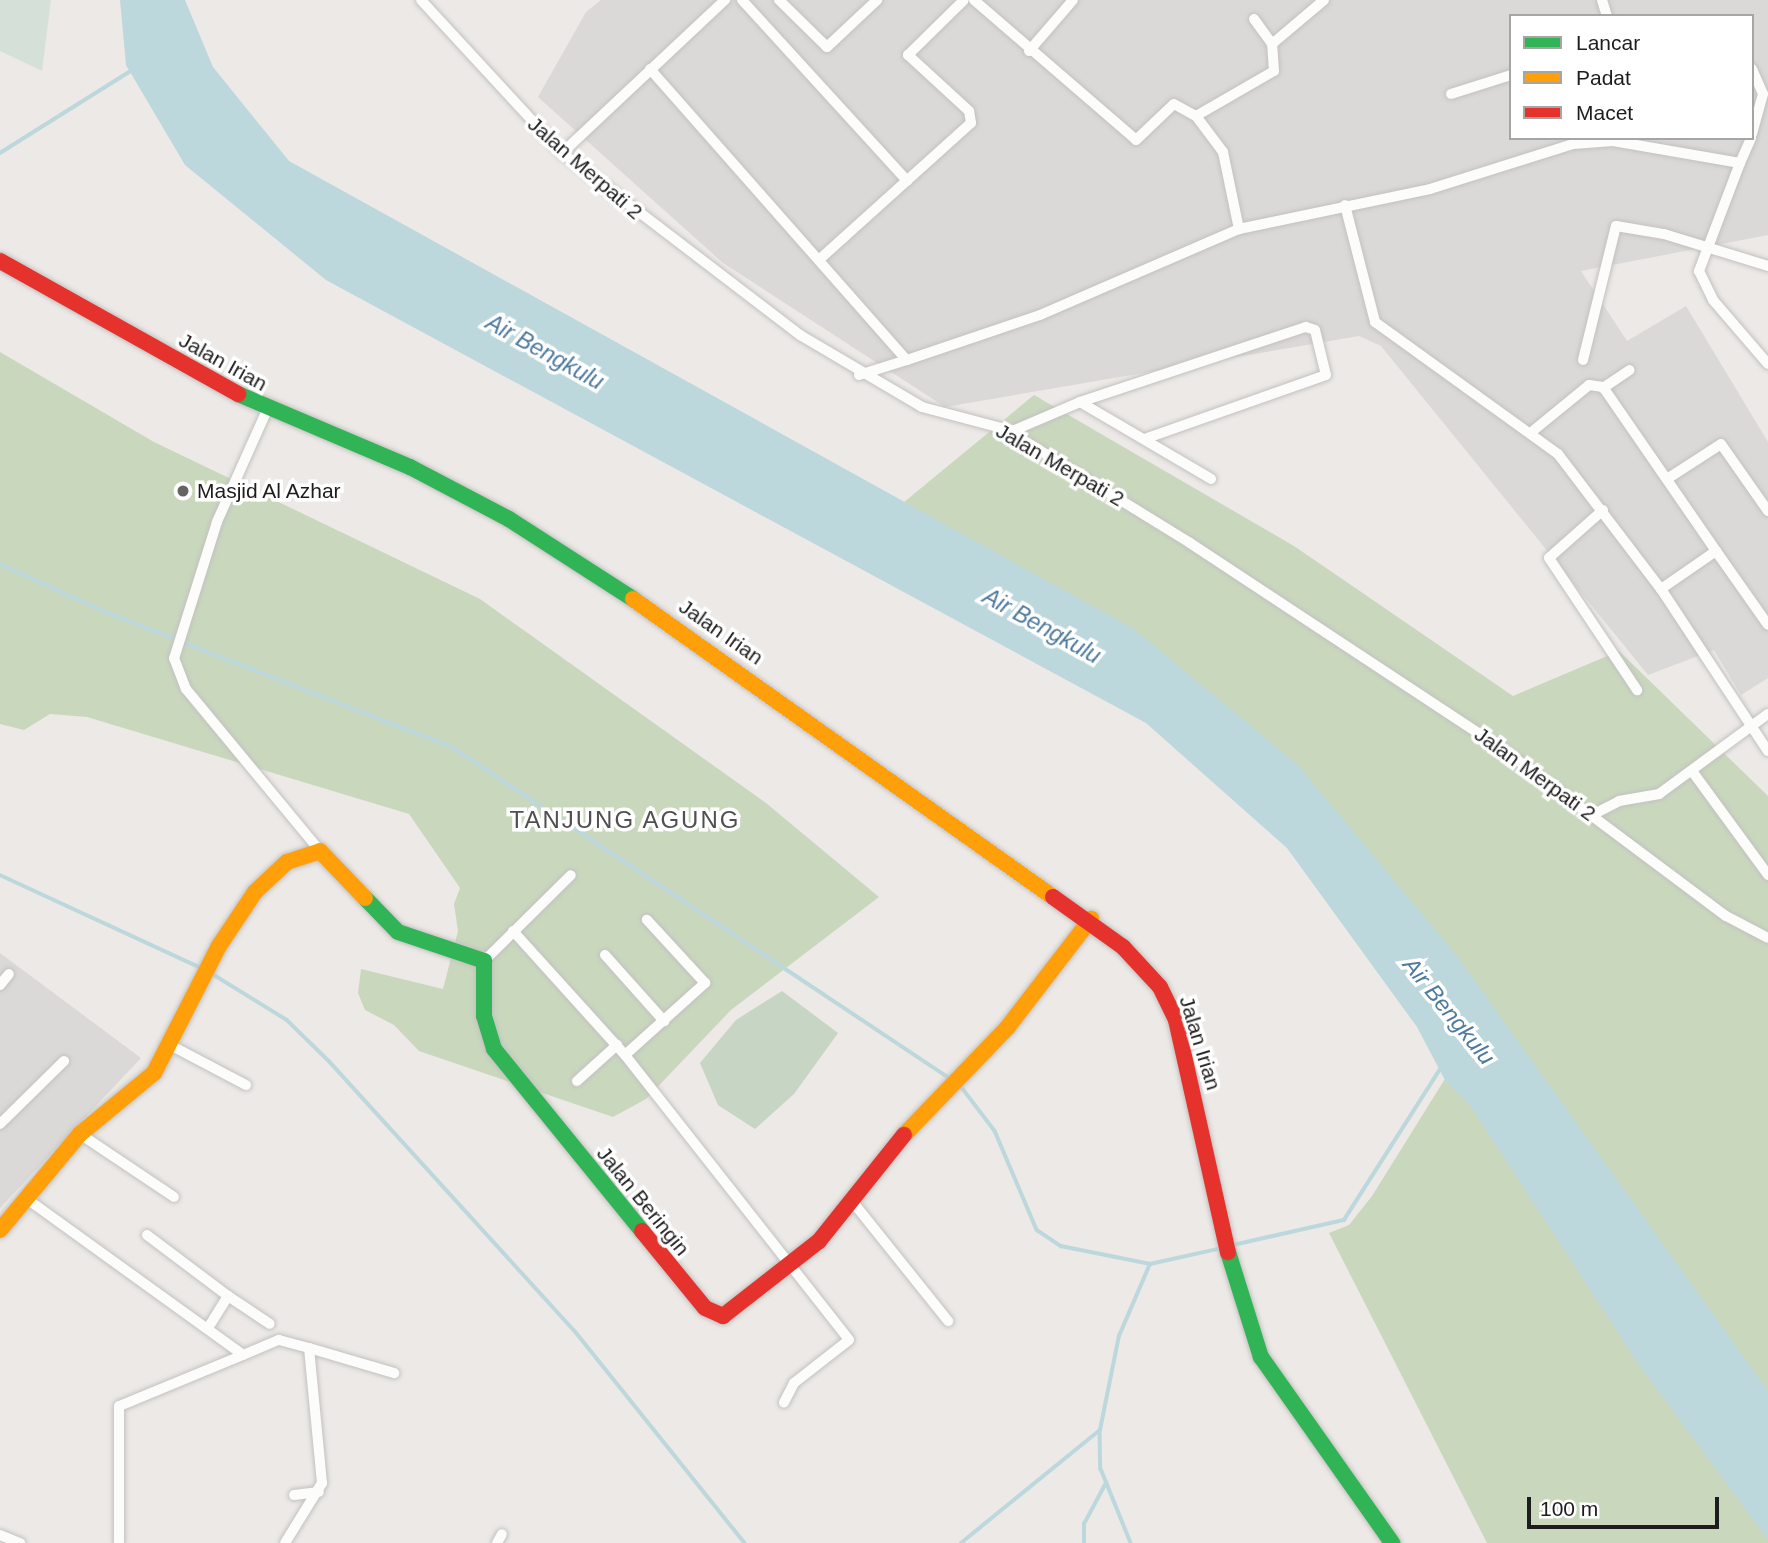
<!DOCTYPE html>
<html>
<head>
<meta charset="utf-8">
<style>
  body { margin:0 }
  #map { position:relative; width:1768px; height:1543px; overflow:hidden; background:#ece9e6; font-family:Helvetica,sans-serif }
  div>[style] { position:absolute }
  .residential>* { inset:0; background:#dbd9d7 }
  .forest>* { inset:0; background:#c9d8bd }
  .wetland>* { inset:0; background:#d5e1d8 }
  .cemetery>* { inset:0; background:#c6d5c4 }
  .water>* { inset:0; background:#bcd8dc }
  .stream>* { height:3.5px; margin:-1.75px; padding:0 1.75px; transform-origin:1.75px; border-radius:1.75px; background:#bcd8dc }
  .roads { filter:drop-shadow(0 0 2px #c3c1c0) drop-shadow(0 0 2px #c3c1c0) }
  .street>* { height:10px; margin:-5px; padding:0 5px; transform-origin:5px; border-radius:5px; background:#fcfcfb }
  .fast>* { height:16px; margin:-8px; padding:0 8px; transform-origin:8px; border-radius:8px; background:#30b455 }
  .slow>* { height:16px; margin:-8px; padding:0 8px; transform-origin:8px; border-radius:8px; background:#ff9f0a }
  .jam>* { height:16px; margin:-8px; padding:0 8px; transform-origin:8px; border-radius:8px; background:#e5322d }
  .dots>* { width:19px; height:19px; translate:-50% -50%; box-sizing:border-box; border:4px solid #fff; border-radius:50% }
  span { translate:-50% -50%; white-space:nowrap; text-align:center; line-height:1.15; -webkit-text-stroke:7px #fff; paint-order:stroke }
  .street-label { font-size:21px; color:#1d1d1d }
  .poi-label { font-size:21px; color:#1d1d1d }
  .left { translate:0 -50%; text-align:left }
  .water-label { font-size:23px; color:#4e7a9f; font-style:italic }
  .quarter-label { font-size:24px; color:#505050; letter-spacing:2px }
  .legend { position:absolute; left:1509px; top:14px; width:245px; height:126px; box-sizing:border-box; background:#fff; border:2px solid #a5a5a5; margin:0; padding:9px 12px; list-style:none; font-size:21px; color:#1d1d1d }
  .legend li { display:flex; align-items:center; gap:14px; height:35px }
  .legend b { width:35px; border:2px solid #a5a5a5 }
  .scale { position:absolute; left:1527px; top:1497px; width:192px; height:32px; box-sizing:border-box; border:4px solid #1d1d1d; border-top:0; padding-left:9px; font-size:21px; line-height:24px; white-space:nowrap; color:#1d1d1d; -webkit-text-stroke:5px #fff; paint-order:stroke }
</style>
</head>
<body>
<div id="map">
  <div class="residential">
    <i style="clip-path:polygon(evenodd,601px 0,1768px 0,1768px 235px,1581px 271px,1627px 341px,1686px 306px,1768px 442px,1768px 678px,1741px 695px,1714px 650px,1648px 675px,1381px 346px,1359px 336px,945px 407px,723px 263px,538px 97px,586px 12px,601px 0,1511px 16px,1752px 16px,1752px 138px,1511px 138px,1511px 16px)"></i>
    <i style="clip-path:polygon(0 953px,141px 1058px,0 1208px)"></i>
  </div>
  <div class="forest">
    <i style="clip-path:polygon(0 352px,154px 442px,480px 599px,766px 803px,879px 897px,731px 1010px,646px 1099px,613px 1117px,419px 1051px,394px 1025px,365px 1010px,358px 993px,361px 969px,443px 989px,458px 931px,454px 904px,460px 888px,409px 814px,87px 717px,50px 714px,24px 730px,0 724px)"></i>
    <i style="clip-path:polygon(1034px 395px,1294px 546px,1513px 696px,1619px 651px,1768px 796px,1768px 1543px,1487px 1543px,1329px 1233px,1349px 1225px,1372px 1196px,1458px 1058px,1459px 978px,892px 512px)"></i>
  </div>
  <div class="wetland">
    <i style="clip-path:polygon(0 0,51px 0,42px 71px,0 51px)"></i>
  </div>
  <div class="cemetery">
    <i style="clip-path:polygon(782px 991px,838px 1033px,794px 1094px,755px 1129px,718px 1105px,700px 1063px,736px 1020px)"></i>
  </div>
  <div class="water">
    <i style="clip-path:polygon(120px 0,185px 0,213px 67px,289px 161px,1134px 629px,1298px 765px,1457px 956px,1768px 1391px,1768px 1540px,1639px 1365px,1469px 1104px,1446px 1082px,1417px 1027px,1287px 848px,1146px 723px,326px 280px,185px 165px,126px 65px)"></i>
  </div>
  <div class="stream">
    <i style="left:0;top:153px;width:158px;rotate:-32.1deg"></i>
    <i style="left:0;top:564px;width:119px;rotate:24.4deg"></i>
    <i style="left:108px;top:613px;width:369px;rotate:21.3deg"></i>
    <i style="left:452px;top:747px;width:599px;rotate:33.64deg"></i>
    <i style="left:0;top:875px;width:221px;rotate:24.8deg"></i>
    <i style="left:211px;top:973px;width:89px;rotate:31.7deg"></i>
    <i style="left:287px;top:1020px;width:59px;rotate:44.3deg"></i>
    <i style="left:329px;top:1061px;width:365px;rotate:47.7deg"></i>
    <i style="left:575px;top:1331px;width:272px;rotate:51.3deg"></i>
    <i style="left:960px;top:1085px;width:58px;rotate:52.7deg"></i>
    <i style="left:995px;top:1131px;width:108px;rotate:67deg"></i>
    <i style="left:1037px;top:1230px;width:29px;rotate:34deg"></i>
    <i style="left:1061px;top:1246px;width:91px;rotate:11.4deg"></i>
    <i style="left:1150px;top:1264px;width:74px;rotate:-12.5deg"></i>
    <i style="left:1233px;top:1245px;width:114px;rotate:-12.7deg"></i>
    <i style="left:1344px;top:1220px;width:183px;rotate:-57.5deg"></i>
    <i style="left:1100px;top:1430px;width:39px;rotate:89deg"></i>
    <i style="left:1101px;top:1469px;width:80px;rotate:67.9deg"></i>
    <i style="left:961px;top:1543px;width:179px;rotate:-39.1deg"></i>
    <i style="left:1100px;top:1430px;width:96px;rotate:-78.6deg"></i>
    <i style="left:1119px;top:1336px;width:78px;rotate:-66.7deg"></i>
    <i style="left:1084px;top:1543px;width:19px;rotate:-90deg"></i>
    <i style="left:1084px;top:1524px;width:47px;rotate:-61.8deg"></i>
  </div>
  <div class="roads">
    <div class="street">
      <i style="left:421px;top:0;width:208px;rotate:47.3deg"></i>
      <i style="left:562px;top:153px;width:300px;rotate:37.4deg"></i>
      <i style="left:800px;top:335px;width:142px;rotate:30.5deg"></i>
      <i style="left:922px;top:407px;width:86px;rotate:14.8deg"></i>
      <i style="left:1005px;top:429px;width:217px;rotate:31.6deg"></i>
      <i style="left:1190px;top:543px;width:381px;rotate:33.4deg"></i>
      <i style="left:1508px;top:753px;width:272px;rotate:36.8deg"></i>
      <i style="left:1726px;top:916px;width:47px;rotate:27.6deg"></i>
      <i style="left:742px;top:0;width:245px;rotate:47.6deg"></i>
      <i style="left:779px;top:0;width:67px;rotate:44.4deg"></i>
      <i style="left:827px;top:47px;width:69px;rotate:-43.2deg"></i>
      <i style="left:974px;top:0;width:214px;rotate:40.8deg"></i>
      <i style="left:1136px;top:140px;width:52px;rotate:-43.5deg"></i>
      <i style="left:1174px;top:104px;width:25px;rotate:29deg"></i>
      <i style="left:1196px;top:116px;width:90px;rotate:-30deg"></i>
      <i style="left:1274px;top:71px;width:27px;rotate:-94deg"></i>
      <i style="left:1272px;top:44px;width:68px;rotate:-40.2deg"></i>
      <i style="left:1602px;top:0;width:17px;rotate:73deg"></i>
      <i style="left:1254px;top:19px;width:31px;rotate:54deg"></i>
      <i style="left:1029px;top:51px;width:67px;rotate:-49.2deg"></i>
      <i style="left:650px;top:69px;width:388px;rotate:48.6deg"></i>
      <i style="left:907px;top:360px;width:140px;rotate:-18.7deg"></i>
      <i style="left:1040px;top:315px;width:217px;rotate:-23.4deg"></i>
      <i style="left:1239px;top:229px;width:195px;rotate:-11.8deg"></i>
      <i style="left:1430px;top:189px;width:150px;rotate:-17.5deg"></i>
      <i style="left:1573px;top:144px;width:40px;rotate:-4.3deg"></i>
      <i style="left:1613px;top:141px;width:129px;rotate:9.8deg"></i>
      <i style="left:1740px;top:163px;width:116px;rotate:110.8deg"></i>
      <i style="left:1699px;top:271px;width:32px;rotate:64deg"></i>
      <i style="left:1713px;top:300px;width:84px;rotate:49.3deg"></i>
      <i style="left:1752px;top:69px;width:27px;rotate:66deg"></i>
      <i style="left:1763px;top:94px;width:41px;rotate:105.4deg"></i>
      <i style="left:1451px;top:94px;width:63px;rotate:-17.6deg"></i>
      <i style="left:1196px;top:116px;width:45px;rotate:53.1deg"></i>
      <i style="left:1223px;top:152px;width:79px;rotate:78.3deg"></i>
      <i style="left:562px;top:153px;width:224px;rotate:-43.2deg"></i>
      <i style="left:1740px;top:163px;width:27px;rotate:-66deg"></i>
      <i style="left:1345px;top:205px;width:121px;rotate:75.6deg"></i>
      <i style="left:1375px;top:322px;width:226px;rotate:35.8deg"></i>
      <i style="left:1558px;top:454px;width:170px;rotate:52.7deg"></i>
      <i style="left:1661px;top:589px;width:194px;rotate:56.6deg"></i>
      <i style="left:821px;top:258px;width:202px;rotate:-42deg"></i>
      <i style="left:971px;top:123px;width:12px;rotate:-99deg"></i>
      <i style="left:969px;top:111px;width:83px;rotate:-137.4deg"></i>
      <i style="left:908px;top:55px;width:78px;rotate:-44.5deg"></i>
      <i style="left:1583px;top:360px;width:138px;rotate:-76.2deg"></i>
      <i style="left:1616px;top:226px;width:49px;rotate:9.5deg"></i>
      <i style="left:1664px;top:234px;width:109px;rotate:17.1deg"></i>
      <i style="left:859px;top:375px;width:50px;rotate:-17.4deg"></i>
      <i style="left:1603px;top:388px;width:32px;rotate:-34deg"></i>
      <i style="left:1080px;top:402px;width:152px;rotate:30.4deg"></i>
      <i style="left:267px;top:410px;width:123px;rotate:114.1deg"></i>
      <i style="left:217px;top:522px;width:143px;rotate:107.5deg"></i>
      <i style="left:174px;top:658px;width:33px;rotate:69deg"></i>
      <i style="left:186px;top:689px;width:210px;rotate:50.4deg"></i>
      <i style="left:1534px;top:430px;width:71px;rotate:-39.3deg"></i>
      <i style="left:1589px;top:385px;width:14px;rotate:8deg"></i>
      <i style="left:1603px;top:387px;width:199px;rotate:55.4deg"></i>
      <i style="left:1010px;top:432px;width:76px;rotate:-23.2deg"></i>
      <i style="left:1080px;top:402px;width:238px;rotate:-18.4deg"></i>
      <i style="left:1306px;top:327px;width:9px;rotate:18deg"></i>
      <i style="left:1315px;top:330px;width:46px;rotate:76.3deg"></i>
      <i style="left:1326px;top:375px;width:193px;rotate:160.6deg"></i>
      <i style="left:1667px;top:479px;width:64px;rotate:-32.9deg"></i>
      <i style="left:1721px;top:444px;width:82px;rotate:55deg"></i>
      <i style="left:1603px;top:510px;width:72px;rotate:138.4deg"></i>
      <i style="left:1549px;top:558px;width:159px;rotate:56.3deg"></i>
      <i style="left:1661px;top:589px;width:67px;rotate:-34.6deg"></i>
      <i style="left:1716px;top:551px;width:90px;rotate:54.9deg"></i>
      <i style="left:1692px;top:771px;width:129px;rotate:53.8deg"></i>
      <i style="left:1592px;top:815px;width:30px;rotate:-27deg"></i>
      <i style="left:1619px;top:801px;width:41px;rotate:-9.9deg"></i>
      <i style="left:1659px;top:794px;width:135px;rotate:-36.3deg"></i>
      <i style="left:513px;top:931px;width:167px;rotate:47.9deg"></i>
      <i style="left:625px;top:1055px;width:362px;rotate:51.8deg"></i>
      <i style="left:849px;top:1340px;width:70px;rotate:142deg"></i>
      <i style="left:794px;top:1383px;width:22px;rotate:117deg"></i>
      <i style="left:605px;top:955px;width:89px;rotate:48.2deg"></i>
      <i style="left:484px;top:961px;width:122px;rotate:-44.7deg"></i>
      <i style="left:0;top:985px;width:14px;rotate:-51deg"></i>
      <i style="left:170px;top:1045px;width:86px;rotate:27.8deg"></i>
      <i style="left:625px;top:1055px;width:108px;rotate:-42deg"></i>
      <i style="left:705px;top:983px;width:86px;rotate:-132.6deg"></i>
      <i style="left:577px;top:1081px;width:54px;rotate:-42deg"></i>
      <i style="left:0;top:1124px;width:90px;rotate:-44.5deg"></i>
      <i style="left:80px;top:1134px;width:113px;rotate:33.8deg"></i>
      <i style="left:27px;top:1199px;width:266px;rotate:35.8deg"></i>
      <i style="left:243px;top:1355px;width:134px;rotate:157.6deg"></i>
      <i style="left:119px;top:1406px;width:137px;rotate:90deg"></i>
      <i style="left:852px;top:1201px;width:154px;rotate:51.3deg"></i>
      <i style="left:147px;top:1235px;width:101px;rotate:37deg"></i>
      <i style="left:228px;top:1296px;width:34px;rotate:122deg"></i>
      <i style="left:228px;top:1296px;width:50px;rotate:33.7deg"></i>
      <i style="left:309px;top:1348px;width:89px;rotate:16.4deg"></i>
      <i style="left:243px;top:1355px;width:39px;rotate:-23deg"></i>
      <i style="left:279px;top:1340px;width:31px;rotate:15deg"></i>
      <i style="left:309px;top:1348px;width:136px;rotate:84.5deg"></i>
      <i style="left:322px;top:1483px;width:70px;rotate:121.7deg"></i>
      <i style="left:294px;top:1495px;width:25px;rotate:-7deg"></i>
      <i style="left:0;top:1535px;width:22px;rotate:22deg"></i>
      <i style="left:497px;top:1543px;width:10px;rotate:-61deg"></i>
    </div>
    <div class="fast">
      <i style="left:238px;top:394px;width:187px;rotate:23deg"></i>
      <i style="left:410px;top:467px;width:112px;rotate:27.7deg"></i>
      <i style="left:509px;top:519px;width:148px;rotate:32.8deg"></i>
      <i style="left:365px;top:898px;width:47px;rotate:45.9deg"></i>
      <i style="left:398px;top:932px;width:91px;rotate:18.6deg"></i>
      <i style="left:484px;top:961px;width:55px;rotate:90deg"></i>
      <i style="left:484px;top:1016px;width:34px;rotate:73deg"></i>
      <i style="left:494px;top:1049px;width:235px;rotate:50.9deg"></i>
      <i style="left:1228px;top:1252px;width:110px;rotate:72.6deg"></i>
      <i style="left:1261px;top:1357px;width:228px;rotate:54.8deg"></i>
    </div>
    <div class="slow">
      <i style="left:633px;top:599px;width:515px;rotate:35.36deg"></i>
      <i style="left:904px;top:1135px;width:149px;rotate:-46.1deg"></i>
      <i style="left:1007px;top:1028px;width:138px;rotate:-52.4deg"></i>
      <i style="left:0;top:1230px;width:125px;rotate:-50.2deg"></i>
      <i style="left:80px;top:1134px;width:96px;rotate:-39.5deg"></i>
      <i style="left:154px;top:1073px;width:143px;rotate:-62.9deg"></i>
      <i style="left:219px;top:946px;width:65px;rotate:-56.3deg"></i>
      <i style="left:255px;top:892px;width:44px;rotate:-43.2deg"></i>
      <i style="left:287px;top:862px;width:35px;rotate:-18deg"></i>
      <i style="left:320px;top:851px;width:65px;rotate:46.2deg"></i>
    </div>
    <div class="jam">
      <i style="left:0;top:261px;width:273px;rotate:29.2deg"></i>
      <i style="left:1053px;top:897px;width:86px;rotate:35.5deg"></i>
      <i style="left:1123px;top:947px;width:54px;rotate:47.2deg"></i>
      <i style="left:1160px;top:987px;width:37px;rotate:64deg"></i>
      <i style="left:1176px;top:1020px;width:238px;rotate:77.4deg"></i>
      <i style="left:642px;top:1231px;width:99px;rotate:50.7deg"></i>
      <i style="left:705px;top:1308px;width:20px;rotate:24deg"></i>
      <i style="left:723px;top:1316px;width:122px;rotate:-38deg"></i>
      <i style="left:819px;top:1241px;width:136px;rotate:-51.3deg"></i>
    </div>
  </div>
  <div class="dots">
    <i style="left:183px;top:491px;background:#656463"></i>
  </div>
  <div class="street-label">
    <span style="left:585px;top:168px;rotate:41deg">Jalan Merpati 2</span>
    <span style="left:223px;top:362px;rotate:29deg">Jalan Irian</span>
    <span style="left:1060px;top:465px;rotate:30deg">Jalan Merpati 2</span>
    <span style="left:721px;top:632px;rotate:35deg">Jalan Irian</span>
    <span style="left:1535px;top:774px;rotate:36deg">Jalan Merpati 2</span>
    <span style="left:1200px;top:1043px;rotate:73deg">Jalan Irian</span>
    <span style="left:643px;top:1201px;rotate:51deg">Jalan Beringin</span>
  </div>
  <div class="poi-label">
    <span class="left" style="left:197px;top:491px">Masjid Al Azhar</span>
  </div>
  <div class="water-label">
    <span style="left:545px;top:352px;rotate:29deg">Air Bengkulu</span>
    <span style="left:1042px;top:626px;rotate:29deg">Air Bengkulu</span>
    <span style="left:1449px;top:1011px;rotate:51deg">Air Bengkulu</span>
  </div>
  <div class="quarter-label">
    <span style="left:625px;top:820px">TANJUNG AGUNG</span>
  </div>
  <ul class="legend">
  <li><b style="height:9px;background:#30b455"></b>Lancar</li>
  <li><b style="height:9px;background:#ff9f0a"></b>Padat</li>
  <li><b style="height:9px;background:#e5322d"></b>Macet</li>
  </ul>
  <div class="scale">100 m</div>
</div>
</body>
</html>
